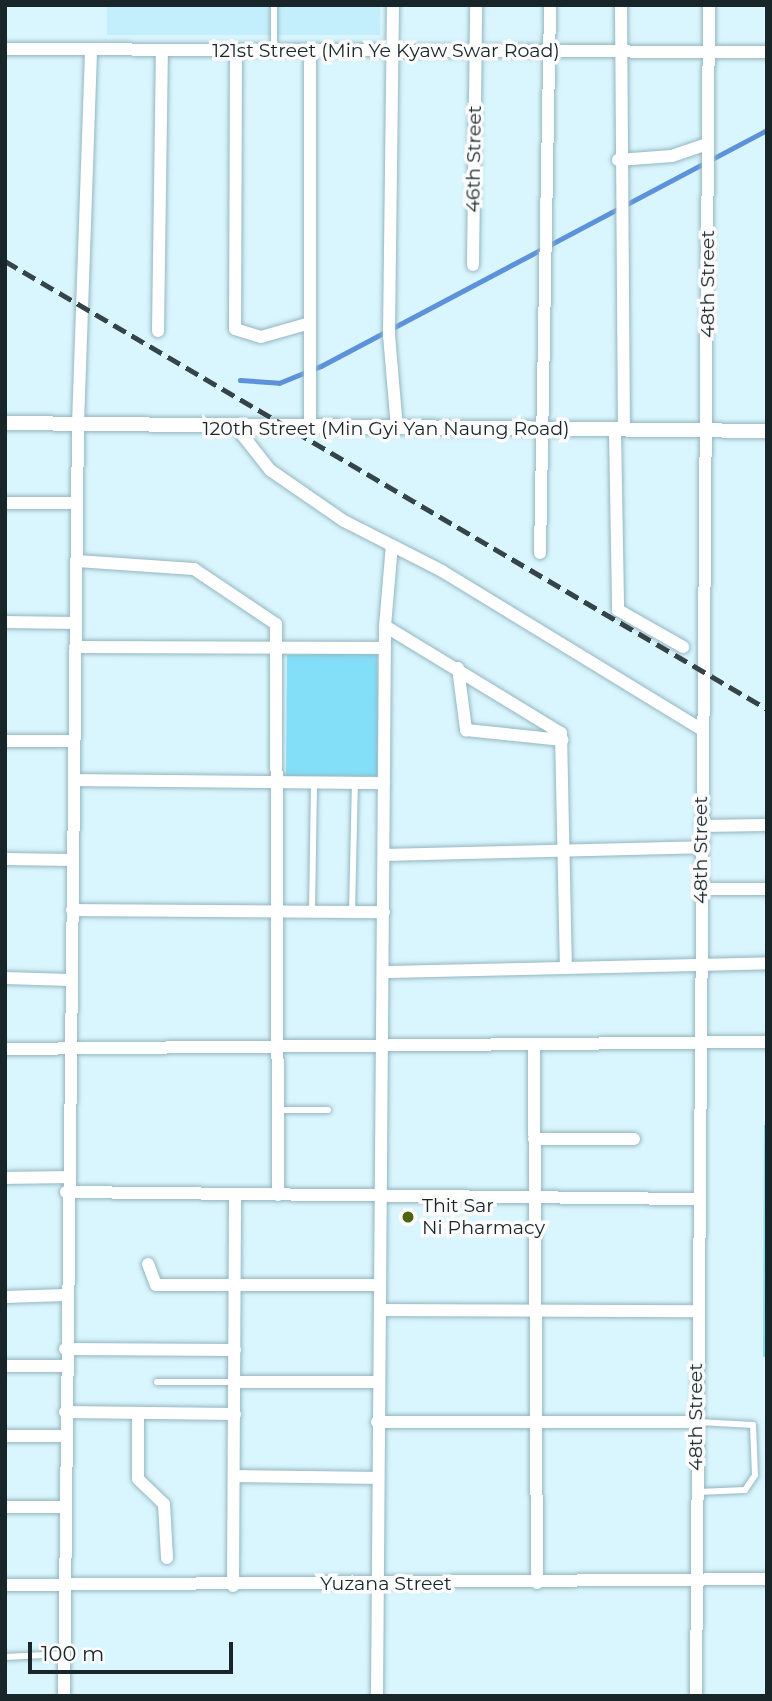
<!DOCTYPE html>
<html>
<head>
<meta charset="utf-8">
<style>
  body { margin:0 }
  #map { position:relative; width:772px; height:1701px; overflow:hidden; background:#d9f5fd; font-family:Montserrat,sans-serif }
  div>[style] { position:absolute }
  .built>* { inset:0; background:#c3effc }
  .green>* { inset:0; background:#83def8 }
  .stream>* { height:4.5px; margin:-2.25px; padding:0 2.25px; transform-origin:2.25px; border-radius:2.25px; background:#5d92db }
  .roads { filter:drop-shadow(0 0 2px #94b6c0) drop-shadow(0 0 2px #94b6c0) }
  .service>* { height:6px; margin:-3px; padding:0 3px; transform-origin:3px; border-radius:3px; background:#fff }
  .minor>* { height:12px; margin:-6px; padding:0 6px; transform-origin:6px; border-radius:6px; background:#fff }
  .tertiary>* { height:14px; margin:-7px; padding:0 7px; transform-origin:7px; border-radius:7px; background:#fff }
  .rail>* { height:4.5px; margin-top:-2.25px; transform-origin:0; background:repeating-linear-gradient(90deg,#344448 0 14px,transparent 0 21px) }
  .dots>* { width:19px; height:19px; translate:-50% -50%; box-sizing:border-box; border:4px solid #fcfcfc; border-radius:50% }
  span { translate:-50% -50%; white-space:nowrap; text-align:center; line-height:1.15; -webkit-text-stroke:7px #fcfcfc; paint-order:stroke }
  .street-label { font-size:19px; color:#182529 }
  .poi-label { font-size:19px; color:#182529 }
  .left { translate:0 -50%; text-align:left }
  .frame { position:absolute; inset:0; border:7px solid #182529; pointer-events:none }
  .scale { position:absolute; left:28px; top:1642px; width:205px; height:32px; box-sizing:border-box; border:4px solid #182529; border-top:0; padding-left:9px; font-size:21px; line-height:24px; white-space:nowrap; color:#182529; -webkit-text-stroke:5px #fcfcfc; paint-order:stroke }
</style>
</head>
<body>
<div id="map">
  <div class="built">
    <i style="clip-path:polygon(107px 5px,380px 5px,380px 35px,107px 35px)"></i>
  </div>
  <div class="green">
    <i style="clip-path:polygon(377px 653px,380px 776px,286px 776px,287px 655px)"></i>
    <i style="clip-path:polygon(764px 1125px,767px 1125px,767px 1357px,763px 1357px)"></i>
  </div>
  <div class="stream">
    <i style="left:240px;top:380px;width:39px;rotate:4deg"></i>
    <i style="left:279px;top:383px;width:45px;rotate:-22deg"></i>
    <i style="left:321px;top:366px;width:505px;rotate:-27.89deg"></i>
  </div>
  <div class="roads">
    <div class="service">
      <i style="left:274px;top:5px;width:45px;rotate:90deg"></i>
      <i style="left:312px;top:912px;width:130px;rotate:-89.1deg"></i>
      <i style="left:352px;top:912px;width:130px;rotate:-88.7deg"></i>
      <i style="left:278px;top:1110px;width:50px"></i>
      <i style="left:157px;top:1382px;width:78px"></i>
      <i style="left:698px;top:1492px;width:47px;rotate:-2.4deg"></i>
      <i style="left:745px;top:1490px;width:18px;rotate:-56deg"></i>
      <i style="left:755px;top:1475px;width:50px;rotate:-92.3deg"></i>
      <i style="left:753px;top:1425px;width:54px;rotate:-176.8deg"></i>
      <i style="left:5px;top:1657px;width:59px;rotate:-2.9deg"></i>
    </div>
    <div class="minor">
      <i style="left:393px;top:5px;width:330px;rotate:90.7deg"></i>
      <i style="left:389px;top:335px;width:93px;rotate:85.1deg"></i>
      <i style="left:621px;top:5px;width:425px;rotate:89.6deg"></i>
      <i style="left:5px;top:49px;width:762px;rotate:0.23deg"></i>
      <i style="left:236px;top:52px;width:277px;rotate:90.2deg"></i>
      <i style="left:235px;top:329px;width:27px;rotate:17deg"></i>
      <i style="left:261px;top:337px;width:51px;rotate:-15.9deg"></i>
      <i style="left:310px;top:52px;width:373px;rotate:90deg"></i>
      <i style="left:618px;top:160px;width:54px;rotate:-4.2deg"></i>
      <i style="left:672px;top:156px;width:37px;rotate:-19deg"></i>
      <i style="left:473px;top:265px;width:260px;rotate:-89.3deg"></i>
      <i style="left:158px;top:331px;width:280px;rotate:-89.2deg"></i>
      <i style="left:237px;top:428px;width:53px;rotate:51.8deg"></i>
      <i style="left:270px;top:470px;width:90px;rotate:34.6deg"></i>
      <i style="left:344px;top:521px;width:110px;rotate:27deg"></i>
      <i style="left:442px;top:571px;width:303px;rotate:31.4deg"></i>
      <i style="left:615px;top:430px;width:180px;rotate:89deg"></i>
      <i style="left:618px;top:610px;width:75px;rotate:29.6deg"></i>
      <i style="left:5px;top:503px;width:72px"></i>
      <i style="left:540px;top:553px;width:548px;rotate:-88.95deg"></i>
      <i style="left:77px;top:561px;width:117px;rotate:3.9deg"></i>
      <i style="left:194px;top:569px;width:99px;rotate:33.9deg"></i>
      <i style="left:276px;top:624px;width:571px;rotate:89.8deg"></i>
      <i style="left:5px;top:622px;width:71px;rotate:0.8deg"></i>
      <i style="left:385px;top:626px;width:206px;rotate:31.3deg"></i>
      <i style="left:561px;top:733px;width:234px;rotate:88.8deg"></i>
      <i style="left:75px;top:647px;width:310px;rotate:0.2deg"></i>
      <i style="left:458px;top:668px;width:63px;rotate:82.6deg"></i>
      <i style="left:466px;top:730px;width:97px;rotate:5.9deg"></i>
      <i style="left:5px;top:741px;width:69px"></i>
      <i style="left:74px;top:780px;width:310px;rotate:0.6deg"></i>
      <i style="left:701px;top:826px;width:66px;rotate:-0.9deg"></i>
      <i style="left:384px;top:855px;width:317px;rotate:-1.4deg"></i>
      <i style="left:5px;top:859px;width:67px;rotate:0.9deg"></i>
      <i style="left:701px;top:889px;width:66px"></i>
      <i style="left:72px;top:910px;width:312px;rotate:0.4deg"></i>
      <i style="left:384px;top:972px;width:383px;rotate:-1.3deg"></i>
      <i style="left:5px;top:978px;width:65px;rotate:1.8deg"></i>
      <i style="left:534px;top:1044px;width:539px;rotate:89.68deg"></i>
      <i style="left:5px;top:1049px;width:762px;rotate:-0.53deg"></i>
      <i style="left:534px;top:1139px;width:100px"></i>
      <i style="left:5px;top:1178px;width:61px;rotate:-0.9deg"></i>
      <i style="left:66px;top:1192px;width:631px;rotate:0.64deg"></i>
      <i style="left:148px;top:1264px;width:22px;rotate:69deg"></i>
      <i style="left:156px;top:1285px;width:224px"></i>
      <i style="left:5px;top:1297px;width:61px;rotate:-1.9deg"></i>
      <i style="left:380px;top:1310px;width:317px;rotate:0.2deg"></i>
      <i style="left:65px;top:1349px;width:170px;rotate:0.3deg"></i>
      <i style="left:5px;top:1366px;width:60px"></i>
      <i style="left:235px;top:1382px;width:143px"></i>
      <i style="left:65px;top:1412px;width:170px;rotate:0.7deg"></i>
      <i style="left:138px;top:1413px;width:66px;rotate:90deg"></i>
      <i style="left:138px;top:1479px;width:36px;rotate:44deg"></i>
      <i style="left:164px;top:1504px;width:54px;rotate:86.8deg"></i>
      <i style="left:377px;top:1422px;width:319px"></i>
      <i style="left:5px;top:1436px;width:60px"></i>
      <i style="left:236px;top:1476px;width:140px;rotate:0.8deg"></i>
      <i style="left:5px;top:1507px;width:60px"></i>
      <i style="left:5px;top:1585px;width:762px;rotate:-0.45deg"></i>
      <i style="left:233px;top:1586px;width:392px;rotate:-89.7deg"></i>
      <i style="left:64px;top:1696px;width:1272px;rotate:-89.37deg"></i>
      <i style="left:78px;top:424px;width:374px;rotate:-88deg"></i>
      <i style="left:377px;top:1696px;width:1070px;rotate:-89.57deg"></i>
      <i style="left:385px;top:626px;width:81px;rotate:-85.1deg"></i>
      <i style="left:696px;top:1696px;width:1691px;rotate:-89.56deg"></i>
    </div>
    <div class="tertiary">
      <i style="left:5px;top:423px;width:762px;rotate:0.6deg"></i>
    </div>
  </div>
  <div class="rail">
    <i style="left:5px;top:261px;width:884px;rotate:30.45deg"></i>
  </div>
  <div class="dots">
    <i style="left:408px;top:1217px;background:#4f6411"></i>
  </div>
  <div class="street-label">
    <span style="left:386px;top:51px">121st Street (Min Ye Kyaw Swar Road)</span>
    <span style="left:474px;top:159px;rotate:-89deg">46th Street</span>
    <span style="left:708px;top:284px;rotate:-90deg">48th Street</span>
    <span style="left:386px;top:429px">120th Street (Min Gyi Yan Naung Road)</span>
    <span style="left:701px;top:850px;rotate:-90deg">48th Street</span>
    <span style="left:696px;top:1417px;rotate:-90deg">48th Street</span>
    <span style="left:386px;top:1584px">Yuzana Street</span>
  </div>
  <div class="poi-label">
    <span class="left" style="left:422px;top:1217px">Thit Sar<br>Ni Pharmacy</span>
  </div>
  <div class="frame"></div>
  <div class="scale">100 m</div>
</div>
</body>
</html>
